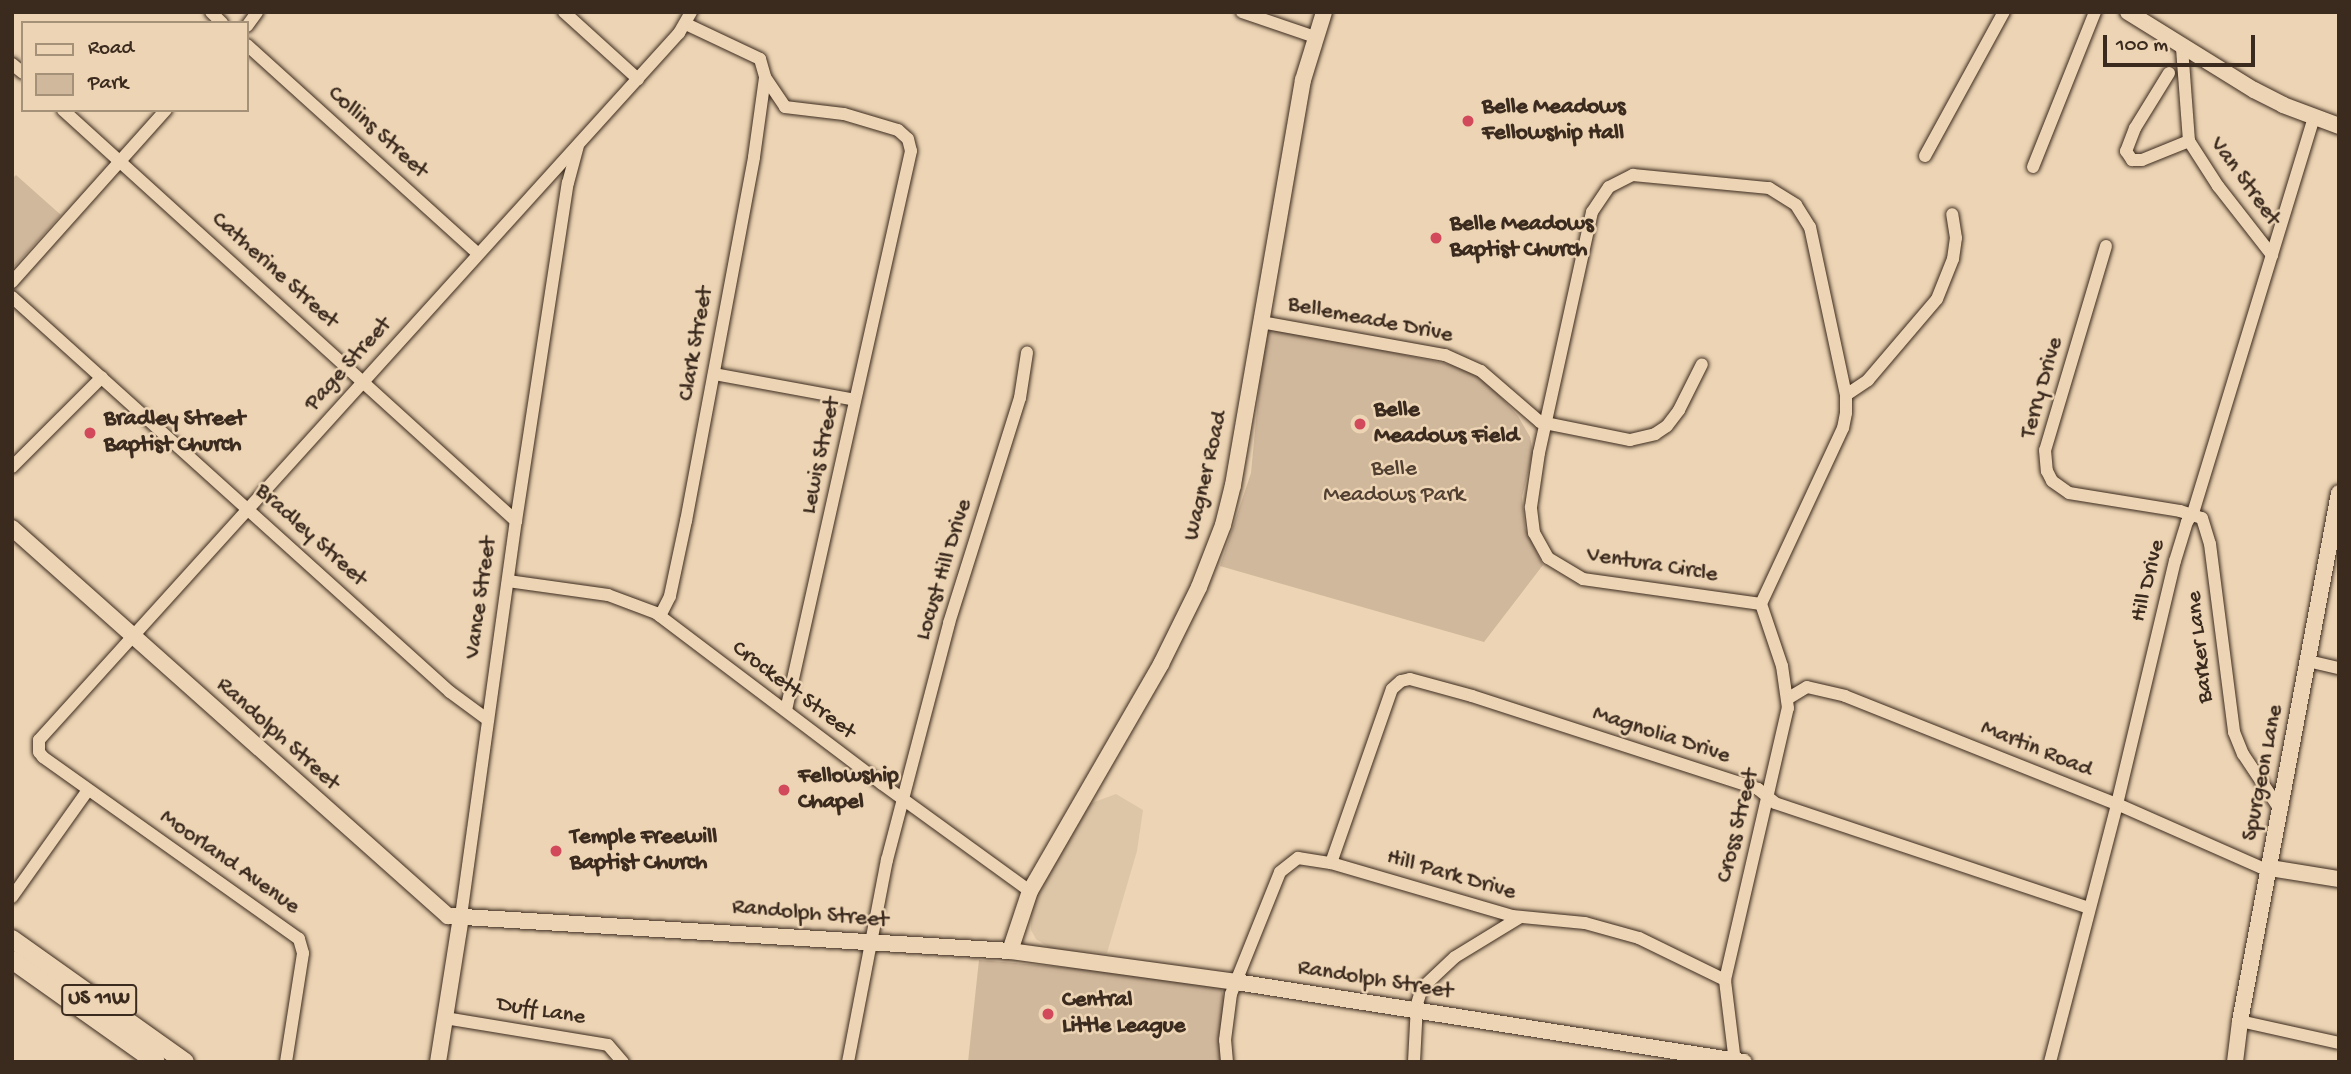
<!DOCTYPE html>
<html>
<head>
<meta charset="utf-8">
<style>
  body { margin:0 }
  #map { position:relative; width:2351px; height:1074px; overflow:hidden; background:#ecd4b4; font-family:"Gochi Hand",sans-serif }
  div>[style] { position:absolute }
  .built>* { inset:0; background:#ddc6a7 }
  .green>* { inset:0; background:#d0b89c }
  .roads { filter:drop-shadow(0 0 2px #3b2a1e) drop-shadow(0 0 2px #3b2a1e) }
  .street>* { height:12px; margin:-6px; padding:0 6px; transform-origin:6px; border-radius:6px; background:#ecd4b4 }
  .secondary>* { height:16px; margin:-8px; padding:0 8px; transform-origin:8px; border-radius:8px; background:#ecd4b4 }
  .primary>* { height:18px; margin:-9px; padding:0 9px; transform-origin:9px; border-radius:9px; background:#ecd4b4 }
  .dots>* { width:19px; height:19px; translate:-50% -50%; box-sizing:border-box; border:4px solid #ecd4b4; border-radius:50% }
  span { translate:-50% -50%; white-space:nowrap; text-align:center; line-height:1.15; -webkit-text-stroke:5px #ecd4b4; paint-order:stroke }
  .shield-label span { padding:2px 5px; background:#ecd4b4; border:2px solid; border-radius:5px; -webkit-text-stroke-width:0 }
  .shield-label { font-size:21px; color:#3b2a1e; font-weight:700 }
  .poi-label { font-size:23px; color:#3b2a1e; font-weight:700 }
  .left { translate:0 -50%; text-align:left }
  .street-label { font-size:23px; color:#3b2a1e }
  .park-label { font-size:23px; color:#513f31 }
  .frame { position:absolute; inset:0; border:14px solid #3b2a1e; pointer-events:none }
  .legend { position:absolute; left:21px; top:21px; width:228px; height:91px; box-sizing:border-box; background:#ecd4b4; border:2px solid #a59078; margin:0; padding:9px 12px; list-style:none; font-size:21px; color:#3b2a1e }
  .legend li { display:flex; align-items:center; gap:14px; height:35px }
  .legend b { width:35px; border:2px solid #a59078 }
  .scale { position:absolute; left:2103px; top:35px; width:152px; height:32px; box-sizing:border-box; border:4px solid #3b2a1e; border-top:0; padding-left:9px; font-size:21px; line-height:24px; white-space:nowrap; color:#3b2a1e; -webkit-text-stroke:5px #ecd4b4; paint-order:stroke }
</style>
</head>
<body>
<div id="map">
  <div class="built">
    <i style="clip-path:polygon(1116px 794px,1143px 810px,1137px 851px,1107px 953px,1051px 949px,1036px 939px,1031px 930px,1031px 901px,1089px 804px)"></i>
  </div>
  <div class="green">
    <i style="clip-path:polygon(16px 175px,61px 215px,12px 269px,12px 179px)"></i>
    <i style="clip-path:polygon(1272px 330px,1295px 332px,1462px 367px,1490px 385px,1518px 416px,1530px 437px,1533px 452px,1522px 497px,1525px 528px,1543px 565px,1484px 642px,1220px 566px,1251px 473px,1264px 336px)"></i>
    <i style="clip-path:polygon(979px 960px,1121px 972px,1221px 986px,1224px 1000px,1222px 1062px,968px 1062px)"></i>
  </div>
  <div class="roads">
    <div class="street">
      <i style="left:211px;top:12px;width:16px;rotate:45deg"></i>
      <i style="left:564px;top:12px;width:100px;rotate:42.2deg"></i>
      <i style="left:1242px;top:12px;width:77px;rotate:18.9deg"></i>
      <i style="left:686px;top:24px;width:82px;rotate:25.3deg"></i>
      <i style="left:760px;top:59px;width:19px;rotate:74deg"></i>
      <i style="left:765px;top:77px;width:36px;rotate:56deg"></i>
      <i style="left:785px;top:107px;width:59px;rotate:6.8deg"></i>
      <i style="left:844px;top:114px;width:56px;rotate:16.5deg"></i>
      <i style="left:898px;top:130px;width:13px;rotate:42deg"></i>
      <i style="left:908px;top:139px;width:12px;rotate:76deg"></i>
      <i style="left:911px;top:151px;width:573px;rotate:102.6deg"></i>
      <i style="left:247px;top:26px;width:17px;rotate:-54deg"></i>
      <i style="left:247px;top:45px;width:310px;rotate:42.1deg"></i>
      <i style="left:2182px;top:48px;width:93px;rotate:85.7deg"></i>
      <i style="left:2189px;top:141px;width:54px;rotate:57.2deg"></i>
      <i style="left:2218px;top:186px;width:88px;rotate:52deg"></i>
      <i style="left:12px;top:64px;width:14px;rotate:39deg"></i>
      <i style="left:2169px;top:73px;width:65px;rotate:121.7deg"></i>
      <i style="left:2135px;top:128px;width:25px;rotate:111deg"></i>
      <i style="left:2126px;top:151px;width:11px;rotate:56deg"></i>
      <i style="left:2132px;top:160px;width:10px"></i>
      <i style="left:2142px;top:160px;width:51px;rotate:-22deg"></i>
      <i style="left:63px;top:110px;width:612px;rotate:42.22deg"></i>
      <i style="left:1925px;top:156px;width:164px;rotate:-61.3deg"></i>
      <i style="left:2033px;top:167px;width:167px;rotate:-68.2deg"></i>
      <i style="left:1633px;top:175px;width:137px;rotate:5.5deg"></i>
      <i style="left:1769px;top:188px;width:32px;rotate:32deg"></i>
      <i style="left:1796px;top:205px;width:26px;rotate:58deg"></i>
      <i style="left:1810px;top:227px;width:172px;rotate:77.9deg"></i>
      <i style="left:1846px;top:395px;width:18px;rotate:90deg"></i>
      <i style="left:1846px;top:413px;width:15px;rotate:101deg"></i>
      <i style="left:1843px;top:428px;width:194px;rotate:115deg"></i>
      <i style="left:1761px;top:604px;width:180px;rotate:-172deg"></i>
      <i style="left:1583px;top:579px;width:41px;rotate:-149deg"></i>
      <i style="left:1548px;top:558px;width:29px;rotate:-119deg"></i>
      <i style="left:1534px;top:533px;width:26px;rotate:-97deg"></i>
      <i style="left:1531px;top:507px;width:55px;rotate:-81.6deg"></i>
      <i style="left:1539px;top:453px;width:247px;rotate:-77.6deg"></i>
      <i style="left:1592px;top:212px;width:30px;rotate:-56deg"></i>
      <i style="left:1609px;top:187px;width:27px;rotate:-27deg"></i>
      <i style="left:2106px;top:246px;width:213px;rotate:106.6deg"></i>
      <i style="left:2045px;top:450px;width:21px;rotate:85deg"></i>
      <i style="left:2047px;top:471px;width:11px;rotate:63deg"></i>
      <i style="left:2052px;top:481px;width:21px;rotate:35deg"></i>
      <i style="left:2069px;top:493px;width:112px;rotate:9.2deg"></i>
      <i style="left:2180px;top:511px;width:23px;rotate:18deg"></i>
      <i style="left:2202px;top:518px;width:27px;rotate:73deg"></i>
      <i style="left:2210px;top:544px;width:190px;rotate:82.7deg"></i>
      <i style="left:2234px;top:732px;width:24px;rotate:68deg"></i>
      <i style="left:2243px;top:754px;width:69px;rotate:56.3deg"></i>
      <i style="left:12px;top:282px;width:231px;rotate:-48.2deg"></i>
      <i style="left:12px;top:297px;width:590px;rotate:42.04deg"></i>
      <i style="left:450px;top:692px;width:47px;rotate:36.4deg"></i>
      <i style="left:1261px;top:322px;width:187px;rotate:10.2deg"></i>
      <i style="left:1445px;top:355px;width:39px;rotate:24deg"></i>
      <i style="left:1481px;top:371px;width:78px;rotate:40.8deg"></i>
      <i style="left:1540px;top:422px;width:92px;rotate:11.3deg"></i>
      <i style="left:1630px;top:440px;width:26px;rotate:-13deg"></i>
      <i style="left:1655px;top:434px;width:14px;rotate:-34deg"></i>
      <i style="left:1667px;top:426px;width:20px;rotate:-53deg"></i>
      <i style="left:1679px;top:410px;width:51px;rotate:-63.4deg"></i>
      <i style="left:714px;top:374px;width:143px;rotate:10.4deg"></i>
      <i style="left:1846px;top:395px;width:27px;rotate:-34deg"></i>
      <i style="left:1868px;top:380px;width:106px;rotate:-49.6deg"></i>
      <i style="left:1937px;top:299px;width:43px;rotate:-68.2deg"></i>
      <i style="left:1953px;top:259px;width:21px;rotate:-82deg"></i>
      <i style="left:1956px;top:238px;width:24px;rotate:-99deg"></i>
      <i style="left:12px;top:467px;width:127px;rotate:-45deg"></i>
      <i style="left:508px;top:581px;width:101px;rotate:8deg"></i>
      <i style="left:608px;top:595px;width:51px;rotate:20.6deg"></i>
      <i style="left:656px;top:613px;width:283px;rotate:37.1deg"></i>
      <i style="left:882px;top:784px;width:183px;rotate:35.9deg"></i>
      <i style="left:660px;top:616px;width:22px;rotate:-63deg"></i>
      <i style="left:670px;top:596px;width:77px;rotate:-78deg"></i>
      <i style="left:686px;top:521px;width:370px;rotate:-79.4deg"></i>
      <i style="left:754px;top:157px;width:80px;rotate:-82.1deg"></i>
      <i style="left:2308px;top:661px;width:32px;rotate:13deg"></i>
      <i style="left:1787px;top:699px;width:23px;rotate:-31deg"></i>
      <i style="left:1807px;top:687px;width:39px;rotate:13deg"></i>
      <i style="left:1845px;top:696px;width:293px;rotate:21.7deg"></i>
      <i style="left:2117px;top:804px;width:158px;rotate:23.8deg"></i>
      <i style="left:2262px;top:868px;width:8px"></i>
      <i style="left:1331px;top:863px;width:184px;rotate:-70.7deg"></i>
      <i style="left:1392px;top:689px;width:12px;rotate:-42deg"></i>
      <i style="left:1401px;top:681px;width:9px;rotate:-13deg"></i>
      <i style="left:1410px;top:679px;width:64px;rotate:15.3deg"></i>
      <i style="left:1472px;top:696px;width:301px;rotate:18deg"></i>
      <i style="left:1758px;top:789px;width:22px;rotate:39deg"></i>
      <i style="left:1775px;top:803px;width:331px;rotate:18.5deg"></i>
      <i style="left:12px;top:897px;width:131px;rotate:-54.6deg"></i>
      <i style="left:461px;top:916px;width:399px;rotate:-82.1deg"></i>
      <i style="left:516px;top:521px;width:342px;rotate:-81.3deg"></i>
      <i style="left:568px;top:183px;width:38px;rotate:-75deg"></i>
      <i style="left:445px;top:1018px;width:165px;rotate:9.4deg"></i>
      <i style="left:608px;top:1045px;width:23px;rotate:49deg"></i>
      <i style="left:2240px;top:1021px;width:101px;rotate:12.5deg"></i>
      <i style="left:286px;top:1062px;width:110px;rotate:-81.1deg"></i>
      <i style="left:303px;top:953px;width:15px;rotate:-106deg"></i>
      <i style="left:299px;top:939px;width:314px;rotate:-144.6deg"></i>
      <i style="left:43px;top:757px;width:6px;rotate:-129deg"></i>
      <i style="left:39px;top:752px;width:12px;rotate:-90deg"></i>
      <i style="left:39px;top:740px;width:954px;rotate:-47.85deg"></i>
      <i style="left:679px;top:33px;width:24px;rotate:-60deg"></i>
      <i style="left:848px;top:1062px;width:206px;rotate:-79.1deg"></i>
      <i style="left:887px;top:860px;width:245px;rotate:-75.3deg"></i>
      <i style="left:949px;top:623px;width:236px;rotate:-72.5deg"></i>
      <i style="left:1020px;top:398px;width:46px;rotate:-81.2deg"></i>
      <i style="left:1227px;top:1062px;width:22px;rotate:-95deg"></i>
      <i style="left:1225px;top:1040px;width:46px;rotate:-82.6deg"></i>
      <i style="left:1231px;top:994px;width:131px;rotate:-68.1deg"></i>
      <i style="left:1280px;top:872px;width:23px;rotate:-38deg"></i>
      <i style="left:1298px;top:858px;width:33px;rotate:9deg"></i>
      <i style="left:1331px;top:863px;width:189px;rotate:16.3deg"></i>
      <i style="left:1512px;top:916px;width:73px;rotate:5.5deg"></i>
      <i style="left:1585px;top:923px;width:56px;rotate:15.5deg"></i>
      <i style="left:1639px;top:938px;width:96px;rotate:26deg"></i>
      <i style="left:1414px;top:1062px;width:58px;rotate:-87deg"></i>
      <i style="left:1417px;top:1004px;width:17px;rotate:-73deg"></i>
      <i style="left:1422px;top:988px;width:45px;rotate:-43.2deg"></i>
      <i style="left:1455px;top:957px;width:75px;rotate:-31.4deg"></i>
      <i style="left:1735px;top:1062px;width:83px;rotate:-97deg"></i>
      <i style="left:1725px;top:980px;width:279px;rotate:-77deg"></i>
      <i style="left:1788px;top:708px;width:42px;rotate:-98.1deg"></i>
      <i style="left:1782px;top:666px;width:65px;rotate:-108.7deg"></i>
      <i style="left:2050px;top:1062px;width:267px;rotate:-75.4deg"></i>
      <i style="left:2117px;top:804px;width:250px;rotate:-76.6deg"></i>
      <i style="left:2175px;top:561px;width:41px;rotate:-72.9deg"></i>
      <i style="left:2187px;top:522px;width:11px;rotate:-56deg"></i>
      <i style="left:2193px;top:513px;width:413px;rotate:-73deg"></i>
    </div>
    <div class="secondary">
      <i style="left:2128px;top:12px;width:148px;rotate:31.8deg"></i>
      <i style="left:2254px;top:90px;width:33px;rotate:27deg"></i>
      <i style="left:2283px;top:105px;width:60px;rotate:20.6deg"></i>
      <i style="left:12px;top:528px;width:584px;rotate:41.67deg"></i>
      <i style="left:448px;top:916px;width:563px;rotate:3.56deg"></i>
      <i style="left:1010px;top:951px;width:228px;rotate:7.8deg"></i>
      <i style="left:1236px;top:982px;width:514px;rotate:8.95deg"></i>
      <i style="left:2270px;top:868px;width:70px;rotate:9.1deg"></i>
      <i style="left:1010px;top:951px;width:63px;rotate:-71.6deg"></i>
      <i style="left:1030px;top:891px;width:262px;rotate:-60deg"></i>
      <i style="left:1161px;top:664px;width:86px;rotate:-63.7deg"></i>
      <i style="left:1199px;top:587px;width:66px;rotate:-68.8deg"></i>
      <i style="left:1223px;top:525px;width:41px;rotate:-76deg"></i>
      <i style="left:1233px;top:485px;width:411px;rotate:-80.2deg"></i>
      <i style="left:1303px;top:80px;width:71px;rotate:-72.8deg"></i>
      <i style="left:438px;top:1062px;width:148px;rotate:-81deg"></i>
      <i style="left:2235px;top:1062px;width:41px;rotate:-83deg"></i>
      <i style="left:2240px;top:1021px;width:537px;rotate:-79.38deg"></i>
    </div>
    <div class="primary">
      <i style="left:12px;top:939px;width:212px;rotate:35.4deg"></i>
      <i style="left:12px;top:960px;width:176px;rotate:35.3deg"></i>
    </div>
  </div>
  <div class="dots">
    <i style="left:1468px;top:121px;background:#d1495b"></i>
    <i style="left:1436px;top:238px;background:#d1495b"></i>
    <i style="left:1360px;top:424px;background:#d1495b"></i>
    <i style="left:90px;top:433px;background:#d1495b"></i>
    <i style="left:784px;top:790px;background:#d1495b"></i>
    <i style="left:556px;top:851px;background:#d1495b"></i>
    <i style="left:1048px;top:1014px;background:#d1495b"></i>
  </div>
  <div class="shield-label">
    <span style="left:99px;top:1000px">US 11W</span>
  </div>
  <div class="poi-label">
    <span class="left" style="left:1482px;top:121px">Belle Meadows<br>Fellowship Hall</span>
    <span class="left" style="left:1450px;top:238px">Belle Meadows<br>Baptist Church</span>
    <span class="left" style="left:1374px;top:424px">Belle<br>Meadows Field</span>
    <span class="left" style="left:104px;top:433px">Bradley Street<br>Baptist Church</span>
    <span class="left" style="left:798px;top:790px">Fellowship<br>Chapel</span>
    <span class="left" style="left:570px;top:851px">Temple Freewill<br>Baptist Church</span>
    <span class="left" style="left:1062px;top:1014px">Central<br>Little League</span>
  </div>
  <div class="street-label">
    <span style="left:377px;top:133px;rotate:42deg">Collins Street</span>
    <span style="left:2244px;top:182px;rotate:54deg">Van Street</span>
    <span style="left:274px;top:271px;rotate:42deg">Catherine Street</span>
    <span style="left:1370px;top:321px;rotate:11deg">Bellemeade Drive</span>
    <span style="left:697px;top:344px;rotate:-80deg">Clark Street</span>
    <span style="left:349px;top:365px;rotate:-48deg">Page Street</span>
    <span style="left:2043px;top:388px;rotate:-74deg">Terry Drive</span>
    <span style="left:822px;top:456px;rotate:-78deg">Lewis Street</span>
    <span style="left:1207px;top:476px;rotate:-77deg">Wagner Road</span>
    <span style="left:310px;top:536px;rotate:42deg">Bradley Street</span>
    <span style="left:1652px;top:566px;rotate:9deg">Ventura Circle</span>
    <span style="left:945px;top:570px;rotate:-73deg">Locust Hill Drive</span>
    <span style="left:2149px;top:581px;rotate:-76deg">Hill Drive</span>
    <span style="left:482px;top:598px;rotate:-82deg">Vance Street</span>
    <span style="left:2201px;top:647px;rotate:-96deg">Barker Lane</span>
    <span style="left:793px;top:691px;rotate:37deg">Crockett Street</span>
    <span style="left:277px;top:735px;rotate:42deg">Randolph Street</span>
    <span style="left:1661px;top:736px;rotate:18deg">Magnolia Drive</span>
    <span style="left:2036px;top:750px;rotate:22deg">Martin Road</span>
    <span style="left:2264px;top:773px;rotate:-79deg">Spurgeon Lane</span>
    <span style="left:1739px;top:826px;rotate:-76deg">Cross Street</span>
    <span style="left:229px;top:863px;rotate:35deg">Moorland Avenue</span>
    <span style="left:1451px;top:876px;rotate:16deg">Hill Park Drive</span>
    <span style="left:810px;top:915px;rotate:5deg">Randolph Street</span>
    <span style="left:1375px;top:981px;rotate:9deg">Randolph Street</span>
    <span style="left:541px;top:1012px;rotate:9deg">Duff Lane</span>
  </div>
  <div class="park-label">
    <span style="left:1394px;top:483px">Belle<br>Meadows Park</span>
  </div>
  <div class="frame"></div>
  <ul class="legend">
  <li><b style="height:9px;background:#ecd4b4"></b>Road</li>
  <li><b style="height:19px;background:#d0b89c"></b>Park</li>
  </ul>
  <div class="scale">100 m</div>
</div>
</body>
</html>
